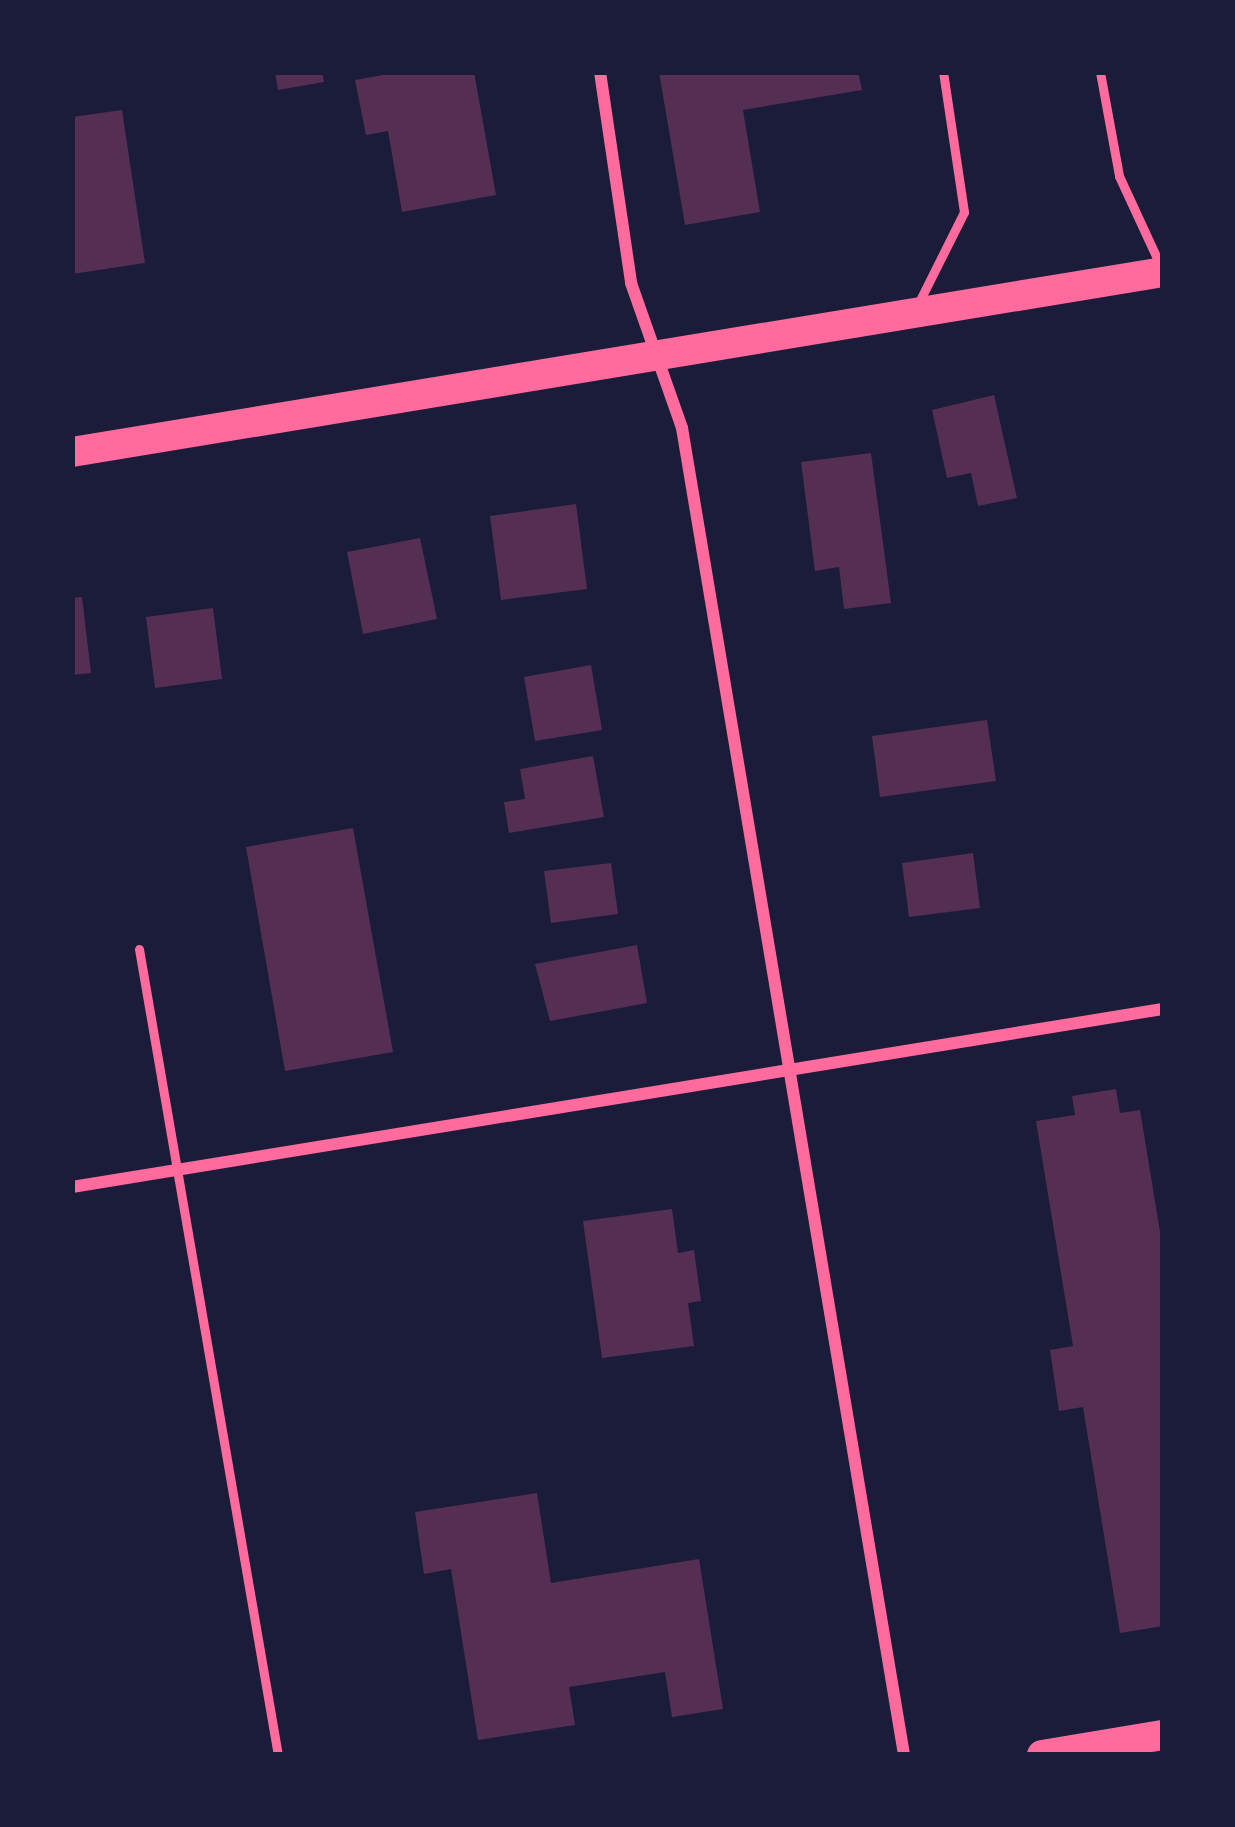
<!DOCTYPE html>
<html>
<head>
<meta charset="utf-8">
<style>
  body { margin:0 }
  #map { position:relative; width:1235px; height:1827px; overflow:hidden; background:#1b1b3a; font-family:"Work Sans",sans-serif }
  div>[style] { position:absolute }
  .building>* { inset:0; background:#542f53 }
  .service>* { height:9px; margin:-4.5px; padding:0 4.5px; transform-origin:4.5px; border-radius:4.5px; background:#ff6b9d }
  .minor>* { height:12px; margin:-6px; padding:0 6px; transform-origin:6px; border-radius:6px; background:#ff6b9d }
  .primary>* { height:30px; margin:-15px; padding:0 15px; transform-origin:15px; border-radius:15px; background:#ff6b9d }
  span { translate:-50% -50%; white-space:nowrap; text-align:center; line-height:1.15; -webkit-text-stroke:12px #1b1b3a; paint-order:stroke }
  .frame { position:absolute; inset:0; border:75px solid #1b1b3a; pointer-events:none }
</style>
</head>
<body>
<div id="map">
  <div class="building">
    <i style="clip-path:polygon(275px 72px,322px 72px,324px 82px,278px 90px)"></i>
    <i style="clip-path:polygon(400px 72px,474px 72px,496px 195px,402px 212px,388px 131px,366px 135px,355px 80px)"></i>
    <i style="clip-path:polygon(659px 72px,858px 72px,862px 90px,743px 110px,760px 212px,685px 225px)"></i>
    <i style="clip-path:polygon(122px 110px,145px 263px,72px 274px,72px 117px)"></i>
    <i style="clip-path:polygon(994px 395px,1017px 498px,978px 506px,971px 473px,947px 478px,932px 410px)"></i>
    <i style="clip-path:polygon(871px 453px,891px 603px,844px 609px,839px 567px,815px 571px,801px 462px)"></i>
    <i style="clip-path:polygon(576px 504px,587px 589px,501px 600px,490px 516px)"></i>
    <i style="clip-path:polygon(420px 538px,437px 619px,363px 634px,347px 552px)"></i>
    <i style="clip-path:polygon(82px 597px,91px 673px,72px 675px,72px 598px)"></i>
    <i style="clip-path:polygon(213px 608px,222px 679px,155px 688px,146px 617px)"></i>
    <i style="clip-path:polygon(591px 665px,602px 730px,535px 741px,524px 677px)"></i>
    <i style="clip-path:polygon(987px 720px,996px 781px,880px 797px,872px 736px)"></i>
    <i style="clip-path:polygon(593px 756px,604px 817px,509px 833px,504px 802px,525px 799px,520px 769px)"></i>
    <i style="clip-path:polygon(353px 828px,393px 1052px,285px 1071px,246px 847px)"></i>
    <i style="clip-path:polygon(973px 853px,980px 908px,909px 917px,902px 863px)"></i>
    <i style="clip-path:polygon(611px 863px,618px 914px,551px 923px,544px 871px)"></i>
    <i style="clip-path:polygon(637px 945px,647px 1003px,550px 1021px,535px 964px)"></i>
    <i style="clip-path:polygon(1116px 1089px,1120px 1113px,1140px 1110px,1163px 1250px,1163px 1626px,1120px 1633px,1083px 1407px,1059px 1411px,1050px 1350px,1073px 1346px,1036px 1121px,1075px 1115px,1072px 1096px)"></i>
    <i style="clip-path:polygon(672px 1209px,678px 1253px,694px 1250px,701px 1301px,688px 1303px,694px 1346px,602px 1358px,583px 1221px)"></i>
    <i style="clip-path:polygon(537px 1493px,551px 1583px,699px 1559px,723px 1709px,672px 1717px,665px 1672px,569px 1687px,575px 1725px,478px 1740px,451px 1569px,424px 1574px,415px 1512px)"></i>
  </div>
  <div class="service">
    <i style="left:1100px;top:72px;width:106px;rotate:79.6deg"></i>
    <i style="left:1119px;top:176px;width:100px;rotate:65.2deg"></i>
    <i style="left:917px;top:306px;width:105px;rotate:-63.4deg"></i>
    <i style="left:964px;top:212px;width:142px;rotate:-98.5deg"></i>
    <i style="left:139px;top:949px;width:818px;rotate:80.22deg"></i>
  </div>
  <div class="minor">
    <i style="left:600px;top:72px;width:213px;rotate:81.6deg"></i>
    <i style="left:631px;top:283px;width:154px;rotate:70.6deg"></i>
    <i style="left:682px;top:428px;width:1345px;rotate:80.5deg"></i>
    <i style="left:72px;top:1187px;width:1105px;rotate:-9.27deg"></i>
  </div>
  <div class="primary">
    <i style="left:72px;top:452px;width:1106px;rotate:-9.37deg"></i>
    <i style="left:1042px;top:1755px;width:123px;rotate:-9.4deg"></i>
  </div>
  <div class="frame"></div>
</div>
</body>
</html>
